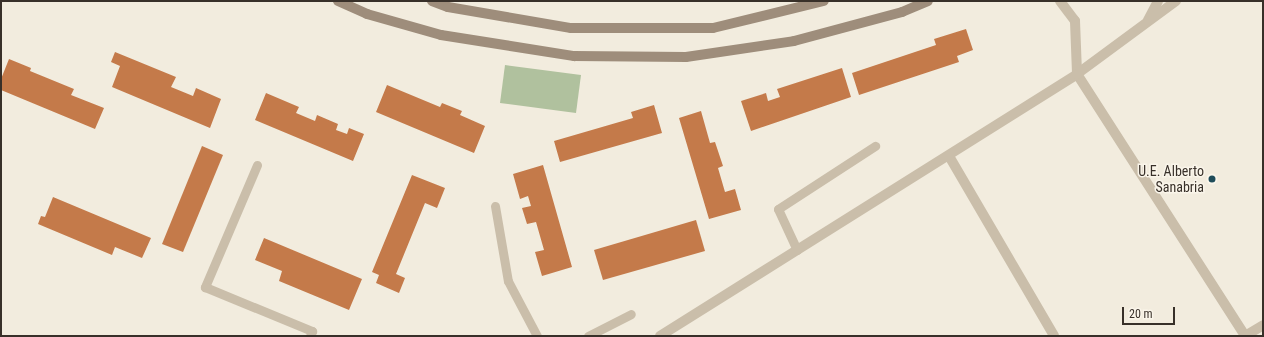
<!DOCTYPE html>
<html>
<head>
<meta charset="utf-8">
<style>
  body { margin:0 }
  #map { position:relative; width:1264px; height:337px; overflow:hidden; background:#f2ecde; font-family:"Roboto Condensed",sans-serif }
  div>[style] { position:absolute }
  .green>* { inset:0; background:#b0c19e }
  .building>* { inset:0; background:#c47a4a }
  .service>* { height:9px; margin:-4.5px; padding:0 4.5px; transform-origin:4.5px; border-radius:4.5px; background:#cabeaa }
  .minor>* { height:10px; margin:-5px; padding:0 5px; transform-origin:5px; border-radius:5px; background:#cabeaa }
  .tertiary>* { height:10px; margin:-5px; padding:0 5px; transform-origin:5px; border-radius:5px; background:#cabeaa }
  .secondary>* { height:10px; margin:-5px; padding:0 5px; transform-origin:5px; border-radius:5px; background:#9e8d7b }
  .dots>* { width:11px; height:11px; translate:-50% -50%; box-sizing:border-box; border:2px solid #faf5ea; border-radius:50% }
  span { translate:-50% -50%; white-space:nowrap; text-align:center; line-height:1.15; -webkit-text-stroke:3px #faf5ea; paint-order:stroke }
  .poi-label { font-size:14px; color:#383029 }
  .right { translate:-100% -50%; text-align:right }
  .frame { position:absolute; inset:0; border:2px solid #383029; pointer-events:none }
  .scale { position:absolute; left:1122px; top:307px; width:53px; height:18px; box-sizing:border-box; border:2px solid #383029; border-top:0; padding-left:5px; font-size:12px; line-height:14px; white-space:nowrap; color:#383029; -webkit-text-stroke:3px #faf5ea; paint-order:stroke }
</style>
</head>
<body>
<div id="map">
  <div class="green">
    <i style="clip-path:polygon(505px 65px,581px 75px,576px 113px,500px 103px)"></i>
  </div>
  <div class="building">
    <i style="clip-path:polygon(966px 29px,973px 50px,957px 56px,959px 62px,859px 95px,852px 73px,936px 45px,934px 39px)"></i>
    <i style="clip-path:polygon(115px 52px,176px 77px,171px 87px,193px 96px,196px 88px,221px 99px,210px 128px,112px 87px,120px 66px,111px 62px)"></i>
    <i style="clip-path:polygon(9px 59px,31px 68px,30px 71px,74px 89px,71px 95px,104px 108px,95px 129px,1px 90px,1px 79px)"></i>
    <i style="clip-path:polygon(842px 68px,851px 97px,751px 131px,741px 101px,766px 93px,768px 101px,780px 97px,777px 89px)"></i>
    <i style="clip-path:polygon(387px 85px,440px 107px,442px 103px,462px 111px,460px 115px,485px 126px,474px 153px,376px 112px)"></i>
    <i style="clip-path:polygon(266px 93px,299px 107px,296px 113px,315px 121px,317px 115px,338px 124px,336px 130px,347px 134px,349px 128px,364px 134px,353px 161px,255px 120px)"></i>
    <i style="clip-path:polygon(654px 105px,662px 133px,560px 162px,554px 141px,633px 118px,631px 112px)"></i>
    <i style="clip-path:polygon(701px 111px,710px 143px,715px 142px,723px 166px,718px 168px,725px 192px,735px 189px,741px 210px,709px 219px,679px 118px)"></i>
    <i style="clip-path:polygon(202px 146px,223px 155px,183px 252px,162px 244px)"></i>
    <i style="clip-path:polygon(543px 165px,572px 267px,542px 276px,535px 252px,544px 250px,536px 222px,527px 224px,522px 208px,531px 206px,528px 196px,520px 199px,513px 174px)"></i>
    <i style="clip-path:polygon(412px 175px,445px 188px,437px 208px,425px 203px,396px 274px,405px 278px,399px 293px,376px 283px,379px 275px,372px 272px)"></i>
    <i style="clip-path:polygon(53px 197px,151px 238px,142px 258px,115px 247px,112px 255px,38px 224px,41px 216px,45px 217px)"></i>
    <i style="clip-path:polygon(696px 220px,705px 251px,603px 280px,594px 250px)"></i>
    <i style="clip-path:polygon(264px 238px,362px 279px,349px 310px,279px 281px,282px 271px,255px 260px)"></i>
  </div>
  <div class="service">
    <i style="left:257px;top:165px;width:133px;rotate:113.1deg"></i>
    <i style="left:205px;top:287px;width:116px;rotate:22.4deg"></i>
    <i style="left:312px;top:331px;width:5px;rotate:112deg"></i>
    <i style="left:495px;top:206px;width:76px;rotate:80.2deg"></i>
    <i style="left:508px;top:281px;width:62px;rotate:62.2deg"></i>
    <i style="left:797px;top:250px;width:45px;rotate:-114.9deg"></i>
    <i style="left:778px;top:209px;width:116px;rotate:-33deg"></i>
    <i style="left:588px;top:336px;width:48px;rotate:-27.1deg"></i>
  </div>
  <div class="minor">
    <i style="left:1060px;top:1px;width:25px;rotate:53deg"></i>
    <i style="left:1075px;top:21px;width:53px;rotate:87.8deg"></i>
    <i style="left:1077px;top:74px;width:311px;rotate:57.3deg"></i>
    <i style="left:1148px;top:20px;width:21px;rotate:-62deg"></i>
    <i style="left:949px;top:156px;width:208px;rotate:59.7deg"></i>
    <i style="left:1245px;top:336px;width:21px;rotate:-31deg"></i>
  </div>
  <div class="tertiary">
    <i style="left:660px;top:336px;width:492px;rotate:-32.1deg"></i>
    <i style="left:1077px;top:74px;width:123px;rotate:-36.4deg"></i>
  </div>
  <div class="secondary">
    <i style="left:338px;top:1px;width:32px;rotate:24deg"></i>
    <i style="left:367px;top:14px;width:77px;rotate:15.8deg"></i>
    <i style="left:441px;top:35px;width:135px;rotate:9deg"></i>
    <i style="left:574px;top:56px;width:112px;rotate:0.5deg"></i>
    <i style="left:686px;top:57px;width:109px;rotate:-8.4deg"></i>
    <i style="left:794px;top:41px;width:112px;rotate:-15deg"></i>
    <i style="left:902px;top:12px;width:28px;rotate:-23deg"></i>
    <i style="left:432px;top:1px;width:17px;rotate:21deg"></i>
    <i style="left:448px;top:7px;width:125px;rotate:9.7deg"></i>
    <i style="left:571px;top:28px;width:142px"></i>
    <i style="left:713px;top:28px;width:114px;rotate:-13.7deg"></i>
  </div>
  <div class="dots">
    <i style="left:1212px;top:179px;background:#1f4c59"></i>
  </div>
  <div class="poi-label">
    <span class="right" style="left:1204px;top:179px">U.E. Alberto<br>Sanabria</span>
  </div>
  <div class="frame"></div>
  <div class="scale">20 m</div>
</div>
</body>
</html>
